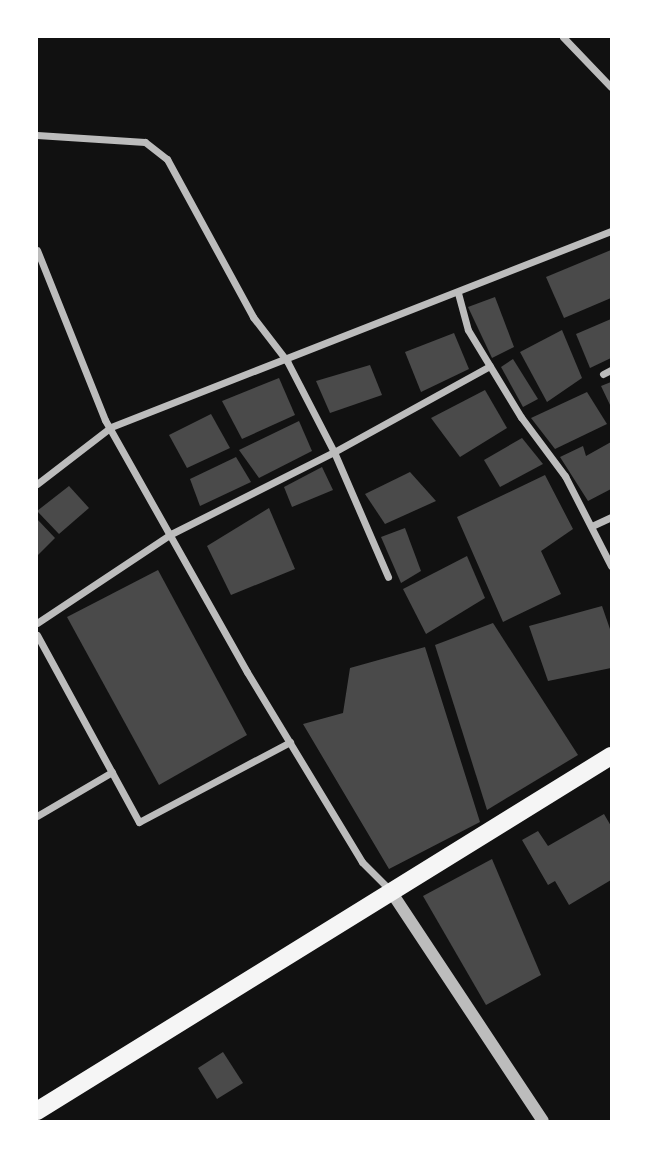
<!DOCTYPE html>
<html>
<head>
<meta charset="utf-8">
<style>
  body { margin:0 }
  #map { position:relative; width:648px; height:1158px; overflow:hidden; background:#111; font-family:"Asap Condensed",sans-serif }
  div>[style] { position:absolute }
  .building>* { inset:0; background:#4a4a4a }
  .minor>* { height:7px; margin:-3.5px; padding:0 3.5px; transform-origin:3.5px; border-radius:3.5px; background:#bcbcbc }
  .tertiary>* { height:12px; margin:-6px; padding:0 6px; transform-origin:6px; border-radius:6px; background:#bcbcbc }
  .primary>* { height:18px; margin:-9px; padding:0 9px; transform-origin:9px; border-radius:9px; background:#f5f5f5 }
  span { translate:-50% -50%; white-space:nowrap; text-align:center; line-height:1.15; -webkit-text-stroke:7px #fff; paint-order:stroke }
  .frame { position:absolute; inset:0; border:38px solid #fff; pointer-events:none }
</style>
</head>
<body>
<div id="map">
  <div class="building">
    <i style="clip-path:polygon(611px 250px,611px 298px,564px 318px,546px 277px)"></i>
    <i style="clip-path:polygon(495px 297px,514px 347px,492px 358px,468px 307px)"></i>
    <i style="clip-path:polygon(611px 319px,611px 358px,590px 368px,576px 334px)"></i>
    <i style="clip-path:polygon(562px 330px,582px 378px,547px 402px,520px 352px)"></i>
    <i style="clip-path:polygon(454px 333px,469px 369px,421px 392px,405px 352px)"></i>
    <i style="clip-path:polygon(513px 359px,538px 399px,523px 407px,501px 367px)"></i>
    <i style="clip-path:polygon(370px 365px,382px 395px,330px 413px,316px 381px)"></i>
    <i style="clip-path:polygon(279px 378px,295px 415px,242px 439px,222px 401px)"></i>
    <i style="clip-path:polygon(611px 382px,611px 407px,601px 386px)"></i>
    <i style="clip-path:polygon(485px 390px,507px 428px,460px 457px,431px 418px)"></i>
    <i style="clip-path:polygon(587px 392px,607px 424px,555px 449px,531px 418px)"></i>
    <i style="clip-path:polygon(211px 414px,230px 448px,187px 468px,169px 435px)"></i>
    <i style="clip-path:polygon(299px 421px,312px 451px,259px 478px,239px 450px)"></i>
    <i style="clip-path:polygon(522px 438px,543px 464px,500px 487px,484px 460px)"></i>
    <i style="clip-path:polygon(611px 442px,611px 489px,588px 501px,560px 457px,583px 446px,586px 456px)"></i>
    <i style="clip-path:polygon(236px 457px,251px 482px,200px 506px,190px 479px)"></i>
    <i style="clip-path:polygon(322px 467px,333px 490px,292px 507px,284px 487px)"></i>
    <i style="clip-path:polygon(410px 472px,436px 501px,385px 524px,365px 494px)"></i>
    <i style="clip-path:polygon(545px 475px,573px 529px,541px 551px,561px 594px,503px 622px,457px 517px)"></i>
    <i style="clip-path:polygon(69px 486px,89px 508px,59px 534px,37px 511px)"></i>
    <i style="clip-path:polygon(269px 508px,295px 569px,231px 595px,207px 546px)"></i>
    <i style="clip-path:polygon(37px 519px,55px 538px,37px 556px)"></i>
    <i style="clip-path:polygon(405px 528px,421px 571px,401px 583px,381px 537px)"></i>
    <i style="clip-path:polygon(467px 556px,485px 598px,426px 634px,403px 589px)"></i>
    <i style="clip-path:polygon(158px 570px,247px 735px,159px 785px,67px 617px)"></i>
    <i style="clip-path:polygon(602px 606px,611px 632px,611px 668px,548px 681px,529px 626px)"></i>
    <i style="clip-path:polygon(493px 623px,578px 755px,487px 810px,435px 645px)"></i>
    <i style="clip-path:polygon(425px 647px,480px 822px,389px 869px,303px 724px,343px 713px,350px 668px)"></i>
    <i style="clip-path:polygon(604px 814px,611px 826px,611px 880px,569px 905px,555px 881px,548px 885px,522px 840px,538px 831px,548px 846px)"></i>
    <i style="clip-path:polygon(492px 859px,541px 975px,486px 1005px,423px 896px)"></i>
    <i style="clip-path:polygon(223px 1052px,243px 1083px,217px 1099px,198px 1068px)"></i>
  </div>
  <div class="minor">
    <i style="left:563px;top:37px;width:69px;rotate:46.2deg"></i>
    <i style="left:37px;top:135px;width:108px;rotate:3.7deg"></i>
    <i style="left:145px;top:142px;width:28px;rotate:38deg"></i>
    <i style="left:167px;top:159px;width:180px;rotate:61.4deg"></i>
    <i style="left:253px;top:317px;width:56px;rotate:52.3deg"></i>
    <i style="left:287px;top:361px;width:102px;rotate:62.7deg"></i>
    <i style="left:334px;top:452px;width:136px;rotate:66.6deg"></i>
    <i style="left:37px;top:250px;width:183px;rotate:68.2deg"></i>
    <i style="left:105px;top:420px;width:289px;rotate:60.6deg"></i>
    <i style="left:247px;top:672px;width:222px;rotate:58.8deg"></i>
    <i style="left:362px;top:862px;width:40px;rotate:45deg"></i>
    <i style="left:458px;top:293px;width:38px;rotate:75deg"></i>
    <i style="left:468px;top:330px;width:102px;rotate:58.7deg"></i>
    <i style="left:521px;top:417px;width:74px;rotate:53.3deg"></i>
    <i style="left:565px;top:476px;width:101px;rotate:62.9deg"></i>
    <i style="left:603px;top:374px;width:9px;rotate:-27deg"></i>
    <i style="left:37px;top:484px;width:93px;rotate:-37.6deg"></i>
    <i style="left:111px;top:427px;width:537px;rotate:-21.41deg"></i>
    <i style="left:594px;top:525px;width:19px;rotate:-25deg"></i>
    <i style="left:37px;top:623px;width:161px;rotate:-33.6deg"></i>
    <i style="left:171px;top:534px;width:182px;rotate:-26.7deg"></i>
    <i style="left:334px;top:452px;width:178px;rotate:-28.9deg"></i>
    <i style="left:37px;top:635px;width:213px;rotate:61.4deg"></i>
    <i style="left:139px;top:822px;width:171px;rotate:-27.9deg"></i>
    <i style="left:37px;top:816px;width:87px;rotate:-30.4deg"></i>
  </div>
  <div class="tertiary">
    <i style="left:392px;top:893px;width:273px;rotate:56.5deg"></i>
  </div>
  <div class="primary">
    <i style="left:37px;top:1111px;width:675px;rotate:-31.74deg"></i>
  </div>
  <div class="frame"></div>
</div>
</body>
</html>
